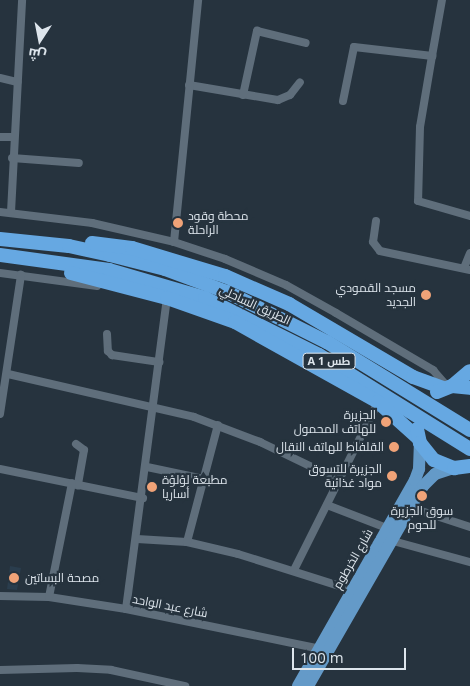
<!DOCTYPE html>
<html>
<head>
<meta charset="utf-8">
<style>
  body { margin:0 }
  #map { position:relative; width:470px; height:686px; overflow:hidden; background:#26333e; font-family:"Open Sans",Cairo,sans-serif }
  div>[style] { position:absolute }
  .built>* { inset:0; background:#2a3d4d }
  .minor>* { height:8px; margin:-4px; padding:0 4px; transform-origin:4px; border-radius:4px; background:#5f6e7b }
  .primary>* { height:12px; margin:-6px; padding:0 6px; transform-origin:6px; border-radius:6px; background:#649ac8 }
  .trunk>* { height:14px; margin:-7px; padding:0 7px; transform-origin:7px; border-radius:7px; background:#66a8e2 }
  .dots>* { width:14px; height:14px; translate:-50% -50%; box-sizing:border-box; border:2px solid #26333e; border-radius:50% }
  span { translate:-50% -50%; white-space:nowrap; text-align:center; line-height:1.15; -webkit-text-stroke:4.5px #26333e; paint-order:stroke }
  .shield-label span { padding:1px 4px; background:#26333e; border:1px solid; border-radius:4px; -webkit-text-stroke-width:0 }
  .shield-label { font-size:11px; color:#dde5ec; font-weight:700 }
  .poi-label { font-size:12px; color:#dde5ec }
  .left { translate:0 -50%; text-align:left }
  .right { translate:-100% -50%; text-align:right }
  .street-label { font-size:12px; color:#dde5ec }
  .north { position:absolute; left:15px; top:15px; width:50px; height:50px; -webkit-text-stroke:4px #26333e; paint-order:stroke; rotate:191deg; font-size:14px; font-weight:700; line-height:20px; text-align:center; color:#dde5ec }
  .north::after { content:''; display:block; margin:auto; width:18px; height:22px; background:#dde5ec; clip-path:polygon(50% 0,100% 100%,50% 72%,0 100%) }
  .scale { position:absolute; left:292px; top:648px; width:114px; height:22px; box-sizing:border-box; border:2px solid #dde5ec; border-top:0; padding-left:6px; font-size:15px; line-height:18px; white-space:nowrap; color:#dde5ec; -webkit-text-stroke:4px #26333e; paint-order:stroke }
</style>
</head>
<body>
<div id="map">
  <div class="built">
    <i style="clip-path:polygon(10px 566px,21px 568px,17px 590px,7px 589px)"></i>
  </div>
  <div class="minor">
    <i style="left:432px;top:56px;width:72px;rotate:99.6deg"></i>
    <i style="left:420px;top:127px;width:74px;rotate:91.5deg"></i>
    <i style="left:418px;top:201px;width:54px;rotate:16.1deg"></i>
    <i style="left:0;top:78px;width:18px;rotate:13deg"></i>
    <i style="left:189px;top:85px;width:90px;rotate:9.6deg"></i>
    <i style="left:278px;top:100px;width:13px;rotate:-23deg"></i>
    <i style="left:290px;top:95px;width:16px;rotate:-52deg"></i>
    <i style="left:243px;top:95px;width:66px;rotate:-77.7deg"></i>
    <i style="left:257px;top:31px;width:50px;rotate:13.8deg"></i>
    <i style="left:343px;top:101px;width:55px;rotate:-78.5deg"></i>
    <i style="left:354px;top:47px;width:79px;rotate:6.6deg"></i>
    <i style="left:432px;top:56px;width:57px;rotate:-79.9deg"></i>
    <i style="left:0;top:137px;width:14px"></i>
    <i style="left:12px;top:158px;width:67px;rotate:4.3deg"></i>
    <i style="left:0;top:212px;width:93px;rotate:6.8deg"></i>
    <i style="left:92px;top:223px;width:84px;rotate:13deg"></i>
    <i style="left:174px;top:242px;width:54px;rotate:18.4deg"></i>
    <i style="left:225px;top:259px;width:66px;rotate:23.1deg"></i>
    <i style="left:286px;top:285px;width:57px;rotate:29.2deg"></i>
    <i style="left:336px;top:313px;width:113px;rotate:30.4deg"></i>
    <i style="left:433px;top:370px;width:21px;rotate:49deg"></i>
    <i style="left:11px;top:212px;width:212px;rotate:-87deg"></i>
    <i style="left:376px;top:221px;width:21px;rotate:98deg"></i>
    <i style="left:373px;top:242px;width:11px;rotate:52deg"></i>
    <i style="left:380px;top:251px;width:92px;rotate:11.9deg"></i>
    <i style="left:174px;top:242px;width:243px;rotate:-84.3deg"></i>
    <i style="left:464px;top:268px;width:16px;rotate:-68deg"></i>
    <i style="left:0;top:273px;width:98px;rotate:7.6deg"></i>
    <i style="left:107px;top:334px;width:17px;rotate:87deg"></i>
    <i style="left:108px;top:351px;width:6px;rotate:45deg"></i>
    <i style="left:112px;top:355px;width:48px;rotate:8.5deg"></i>
    <i style="left:8px;top:374px;width:191px;rotate:13deg"></i>
    <i style="left:194px;top:417px;width:71px;rotate:20.7deg"></i>
    <i style="left:260px;top:442px;width:88px;rotate:25.7deg"></i>
    <i style="left:0;top:414px;width:141px;rotate:-81.4deg"></i>
    <i style="left:76px;top:444px;width:10px;rotate:37deg"></i>
    <i style="left:84px;top:450px;width:36px;rotate:100deg"></i>
    <i style="left:147px;top:467px;width:58px;rotate:11.9deg"></i>
    <i style="left:0;top:469px;width:146px;rotate:11.5deg"></i>
    <i style="left:327px;top:505px;width:64px;rotate:21deg"></i>
    <i style="left:412px;top:508px;width:61px;rotate:18.1deg"></i>
    <i style="left:137px;top:539px;width:50px;rotate:3.4deg"></i>
    <i style="left:187px;top:542px;width:52px;rotate:13.2deg"></i>
    <i style="left:238px;top:554px;width:120px;rotate:17.5deg"></i>
    <i style="left:393px;top:541px;width:80px;rotate:15.3deg"></i>
    <i style="left:187px;top:542px;width:121px;rotate:-75.2deg"></i>
    <i style="left:294px;top:570px;width:188px;rotate:-63.4deg"></i>
    <i style="left:0;top:596px;width:49px;rotate:1.2deg"></i>
    <i style="left:49px;top:597px;width:78px;rotate:8.9deg"></i>
    <i style="left:126px;top:609px;width:199px;rotate:11.6deg"></i>
    <i style="left:49px;top:597px;width:116px;rotate:-78.6deg"></i>
    <i style="left:126px;top:609px;width:314px;rotate:-82.5deg"></i>
    <i style="left:0;top:670px;width:77px;rotate:-1.5deg"></i>
    <i style="left:77px;top:668px;width:34px;rotate:3deg"></i>
    <i style="left:111px;top:670px;width:76px;rotate:12.2deg"></i>
  </div>
  <div class="primary">
    <i style="left:298px;top:686px;width:237px;rotate:-60.4deg"></i>
    <i style="left:415px;top:480px;width:12px;rotate:-70deg"></i>
    <i style="left:419px;top:469px;width:26px;rotate:-88deg"></i>
    <i style="left:308px;top:686px;width:231px;rotate:-60.1deg"></i>
    <i style="left:423px;top:486px;width:17px;rotate:-45deg"></i>
    <i style="left:435px;top:474px;width:20px;rotate:-18deg"></i>
  </div>
  <div class="trunk">
    <i style="left:0;top:239px;width:69px;rotate:5.8deg"></i>
    <i style="left:69px;top:246px;width:42px;rotate:12.4deg"></i>
    <i style="left:110px;top:255px;width:57px;rotate:14.3deg"></i>
    <i style="left:165px;top:269px;width:66px;rotate:20.4deg"></i>
    <i style="left:227px;top:292px;width:112px;rotate:26.6deg"></i>
    <i style="left:327px;top:342px;width:168px;rotate:31.6deg"></i>
    <i style="left:92px;top:243px;width:40px;rotate:7.1deg"></i>
    <i style="left:132px;top:248px;width:97px;rotate:16.8deg"></i>
    <i style="left:225px;top:276px;width:70px;rotate:23.6deg"></i>
    <i style="left:289px;top:304px;width:144px;rotate:30.5deg"></i>
    <i style="left:413px;top:377px;width:33px;rotate:20deg"></i>
    <i style="left:0;top:255px;width:110px;rotate:7.8deg"></i>
    <i style="left:109px;top:270px;width:100px;rotate:16.3deg"></i>
    <i style="left:205px;top:298px;width:127px;rotate:26.6deg"></i>
    <i style="left:319px;top:355px;width:178px;rotate:31.9deg"></i>
    <i style="left:71px;top:273px;width:99px;rotate:14.6deg"></i>
    <i style="left:167px;top:298px;width:72px;rotate:19.4deg"></i>
    <i style="left:235px;top:322px;width:164px;rotate:29.2deg"></i>
    <i style="left:378px;top:402px;width:54px;rotate:42deg"></i>
    <i style="left:452px;top:386px;width:23px;rotate:-40deg"></i>
    <i style="left:437px;top:392px;width:16px;rotate:-22deg"></i>
    <i style="left:452px;top:386px;width:18px;rotate:6deg"></i>
    <i style="left:417px;top:429px;width:14px;rotate:78deg"></i>
    <i style="left:420px;top:443px;width:22px;rotate:51deg"></i>
    <i style="left:434px;top:460px;width:22px;rotate:22deg"></i>
    <i style="left:454px;top:468px;width:16px;rotate:-7deg"></i>
  </div>
  <div class="dots">
    <i style="left:178px;top:223px;background:#f0a378"></i>
    <i style="left:426px;top:295px;background:#f0a378"></i>
    <i style="left:386px;top:422px;background:#f0a378"></i>
    <i style="left:394px;top:447px;background:#f0a378"></i>
    <i style="left:392px;top:476px;background:#f0a378"></i>
    <i style="left:152px;top:487px;background:#f0a378"></i>
    <i style="left:422px;top:496px;background:#f0a378"></i>
    <i style="left:14px;top:578px;background:#f0a378"></i>
  </div>
  <div class="shield-label">
    <span style="left:329px;top:361px">A 1 طس</span>
  </div>
  <div class="poi-label">
    <span class="left" style="left:188px;top:223px">محطة وقود<br>الراحلة</span>
    <span class="right" style="left:416px;top:295px">مسجد القمودي<br>الجديد</span>
    <span class="right" style="left:376px;top:422px">الجزيرة<br>للهاتف المحمول</span>
    <span class="right" style="left:384px;top:447px">القلفاط للهاتف النقال</span>
    <span class="right" style="left:382px;top:476px">الجزيرة للتسوق<br>مواد غذائية</span>
    <span class="left" style="left:162px;top:487px">مطبعة لؤلؤة<br>أساريا</span>
    <span style="left:422px;top:518px">سوق الجزيرة<br>للحوم</span>
    <span class="left" style="left:25px;top:578px">مصحة البساتين</span>
  </div>
  <div class="street-label">
    <span style="left:255px;top:305px;rotate:25deg">الطريق الساحلي</span>
    <span style="left:353px;top:559px;rotate:-60deg">شارع الخرطوم</span>
    <span style="left:170px;top:606px;rotate:11deg">شارع عبد الواحد</span>
  </div>
  <div class="north">ش</div>
  <div class="scale">100 m</div>
</div>
</body>
</html>
